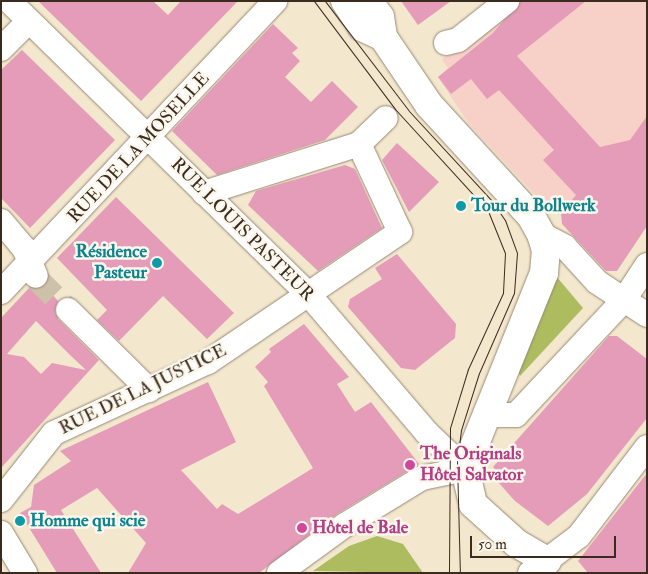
<!DOCTYPE html>
<html>
<head>
<meta charset="utf-8">
<style>
  body { margin:0 }
  #map { position:relative; width:648px; height:574px; overflow:hidden; background:#f3e7cd; font-family:"IM FELL Double Pica",serif }
  div>[style] { position:absolute }
  .built>* { inset:0; background:#f7d1c8 }
  .green>* { inset:0; background:#acbc5f }
  .building>* { inset:0; background:#e59cb9 }
  .minor-tunnel>* { height:24px; margin-top:-12px; transform-origin:0; background:repeating-linear-gradient(90deg,#cec1aa 0 24px,transparent 0 36px) }
  .roads { filter:drop-shadow(0 0 1px #978876) drop-shadow(0 0 1px #978876) }
  .minor>* { height:24px; margin:-12px; padding:0 12px; transform-origin:12px; border-radius:12px; background:#fff }
  .major>* { height:28px; margin:-14px; padding:0 14px; transform-origin:14px; border-radius:14px; background:#fff }
  .tram>* { height:1px; margin:-0.5px; padding:0 0.5px; transform-origin:0.5px; border-radius:0.5px; background:#3b2a1e }
  .dots>* { width:14px; height:14px; translate:-50% -50%; box-sizing:border-box; border:2px solid #fbf7ec; border-radius:50% }
  span { translate:-50% -50%; white-space:nowrap; text-align:center; line-height:1.15; -webkit-text-stroke:5px #fbf7ec; paint-order:stroke }
  .street-label { font-size:18px; color:#3b2a1e }
  .culture-label { font-size:18px; color:#0d838f; font-weight:700 }
  .left { translate:0 -50%; text-align:left }
  .right { translate:-100% -50%; text-align:right }
  .hotel-label { font-size:18px; color:#b23c85; font-weight:700 }
  .frame { position:absolute; inset:0; border:2px solid #3b2a1e; pointer-events:none }
  .scale { position:absolute; left:470px; top:536px; width:146px; height:22px; box-sizing:border-box; border:2px solid #3b2a1e; border-top:0; padding-left:6px; font-size:15px; line-height:18px; white-space:nowrap; color:#3b2a1e; -webkit-text-stroke:4px #fbf7ec; paint-order:stroke }
</style>
</head>
<body>
<div id="map">
  <div class="built">
    <i style="clip-path:polygon(514px 1px,647px 1px,647px 147px,576px 195px,561px 213px,553px 214px,469px 124px,438px 77px,448px 68px,442px 59px)"></i>
  </div>
  <div class="green">
    <i style="clip-path:polygon(556px 276px,583px 308px,520px 376px,518px 371px)"></i>
    <i style="clip-path:polygon(377px 536px,403px 544px,423px 573px,313px 571px,349px 546px)"></i>
  </div>
  <div class="building">
    <i style="clip-path:polygon(38px 1px,153px 1px,168px 15px,181px 1px,238px 1px,141px 101px)"></i>
    <i style="clip-path:polygon(401px 1px,451px 1px,418px 25px)"></i>
    <i style="clip-path:polygon(520px 1px,586px 1px,517px 56px,600px 147px,630px 140px,647px 116px,647px 226px,617px 271px,606px 271px,562px 224px,561px 213px,576px 195px,543px 160px,554px 150px,499px 90px,487px 99px,471px 79px,451px 94px,438px 77px,493px 33px)"></i>
    <i style="clip-path:polygon(273px 24px,298px 48px,292px 53px,300px 61px,285px 77px,311px 102px,332px 81px,358px 107px,325px 140px,217px 175px,172px 131px)"></i>
    <i style="clip-path:polygon(22px 50px,115px 140px,30px 228px,1px 198px,1px 70px)"></i>
    <i style="clip-path:polygon(397px 143px,439px 182px,409px 212px,382px 160px)"></i>
    <i style="clip-path:polygon(345px 165px,355px 169px,382px 228px,318px 271px,248px 205px,256px 191px)"></i>
    <i style="clip-path:polygon(116px 197px,234px 313px,207px 339px,163px 296px,119px 341px,97px 320px,107px 310px,57px 258px)"></i>
    <i style="clip-path:polygon(397px 254px,456px 324px,455px 338px,415px 370px,401px 368px,348px 307px,350px 299px,382px 279px,375px 268px)"></i>
    <i style="clip-path:polygon(evenodd,45px 286px,58px 301px,58px 319px,99px 360px,1px 468px,1px 318px,29px 288px,45px 286px,36px 321px,70px 355px,86px 370px,52px 363px,41px 374px,24px 357px,7px 354px,36px 321px)"></i>
    <i style="clip-path:polygon(304px 324px,349px 377px,337px 384px,355px 412px,371px 402px,419px 464px,337px 514px,259px 573px,128px 573px,146px 543px,97px 488px,61px 510px,101px 573px,57px 573px,20px 513px,31px 507px,34px 485px,71px 461px,60px 451px,208px 382px,236px 442px,181px 470px,217px 509px,222px 504px,238px 514px,313px 468px,264px 386px,268px 382px,255px 367px,271px 352px,269px 349px)"></i>
    <i style="clip-path:polygon(609px 336px,617px 336px,647px 359px,647px 418px,587px 494px,548px 526px,515px 501px,498px 482px,503px 477px,493px 467px)"></i>
    <i style="clip-path:polygon(647px 473px,647px 573px,588px 573px,578px 561px)"></i>
  </div>
  <div class="minor-tunnel">
    <i style="left:37px;top:279px;width:44px;rotate:45deg"></i>
  </div>
  <div class="roads">
    <div class="minor">
      <i style="left:9px;top:1px;width:421px;rotate:44.4deg"></i>
      <i style="left:310px;top:296px;width:179px;rotate:49.5deg"></i>
      <i style="left:426px;top:432px;width:54px;rotate:43.5deg"></i>
      <i style="left:446px;top:43px;width:12px;rotate:-14deg"></i>
      <i style="left:458px;top:40px;width:63px;rotate:-38.5deg"></i>
      <i style="left:1px;top:49px;width:38px;rotate:-45deg"></i>
      <i style="left:204px;top:193px;width:163px;rotate:-17.5deg"></i>
      <i style="left:359px;top:144px;width:37px;rotate:-44deg"></i>
      <i style="left:1px;top:221px;width:35px;rotate:50deg"></i>
      <i style="left:24px;top:248px;width:30px;rotate:67deg"></i>
      <i style="left:541px;top:234px;width:27px;rotate:28deg"></i>
      <i style="left:565px;top:247px;width:47px;rotate:47.6deg"></i>
      <i style="left:597px;top:282px;width:60px;rotate:33.4deg"></i>
      <i style="left:1px;top:292px;width:400px;rotate:-46.7deg"></i>
      <i style="left:68px;top:310px;width:114px;rotate:44.6deg"></i>
      <i style="left:486px;top:415px;width:30px"></i>
      <i style="left:516px;top:415px;width:158px;rotate:-46.8deg"></i>
      <i style="left:624px;top:300px;width:42px;rotate:-56.7deg"></i>
      <i style="left:1px;top:500px;width:85px;rotate:-51.7deg"></i>
      <i style="left:54px;top:433px;width:170px;rotate:-24.8deg"></i>
      <i style="left:208px;top:362px;width:232px;rotate:-34.1deg"></i>
      <i style="left:400px;top:232px;width:97px;rotate:-115deg"></i>
      <i style="left:1px;top:533px;width:47px;rotate:59deg"></i>
      <i style="left:279px;top:573px;width:82px;rotate:-36deg"></i>
      <i style="left:345px;top:525px;width:90px;rotate:-31.4deg"></i>
      <i style="left:422px;top:478px;width:44px;rotate:-11.8deg"></i>
      <i style="left:530px;top:573px;width:61px;rotate:-37.1deg"></i>
      <i style="left:579px;top:536px;width:112px;rotate:-52.6deg"></i>
    </div>
    <div class="major">
      <i style="left:345px;top:1px;width:31px;rotate:57deg"></i>
      <i style="left:362px;top:27px;width:23px;rotate:25deg"></i>
      <i style="left:368px;top:1px;width:20px;rotate:53deg"></i>
      <i style="left:380px;top:17px;width:20px;rotate:81deg"></i>
      <i style="left:383px;top:37px;width:82px;rotate:55.9deg"></i>
      <i style="left:429px;top:105px;width:151px;rotate:47.4deg"></i>
      <i style="left:531px;top:216px;width:21px;rotate:61deg"></i>
      <i style="left:541px;top:234px;width:17px;rotate:73deg"></i>
      <i style="left:546px;top:250px;width:23px;rotate:95deg"></i>
      <i style="left:544px;top:273px;width:211px;rotate:112deg"></i>
      <i style="left:465px;top:469px;width:36px;rotate:77deg"></i>
      <i style="left:473px;top:504px;width:58px;rotate:42.2deg"></i>
      <i style="left:516px;top:543px;width:36px;rotate:30deg"></i>
    </div>
  </div>
  <div class="tram">
    <i style="left:314px;top:1px;width:135px;rotate:53.1deg"></i>
    <i style="left:395px;top:109px;width:138px;rotate:47.6deg"></i>
    <i style="left:488px;top:211px;width:45px;rotate:68deg"></i>
    <i style="left:505px;top:253px;width:40px;rotate:92.9deg"></i>
    <i style="left:503px;top:293px;width:84px;rotate:114.7deg"></i>
    <i style="left:468px;top:369px;width:62px;rotate:107deg"></i>
    <i style="left:450px;top:428px;width:145px;rotate:90.4deg"></i>
    <i style="left:325px;top:1px;width:138px;rotate:52.6deg"></i>
    <i style="left:409px;top:111px;width:122px;rotate:47.3deg"></i>
    <i style="left:492px;top:201px;width:23px;rotate:56deg"></i>
    <i style="left:505px;top:220px;width:35px;rotate:70deg"></i>
    <i style="left:517px;top:253px;width:40px;rotate:94.3deg"></i>
    <i style="left:514px;top:293px;width:87px;rotate:113.6deg"></i>
    <i style="left:479px;top:373px;width:60px;rotate:107.5deg"></i>
    <i style="left:461px;top:430px;width:32px;rotate:97deg"></i>
    <i style="left:457px;top:462px;width:111px;rotate:88.5deg"></i>
  </div>
  <div class="dots">
    <i style="left:461px;top:206px;background:#0f9aa8"></i>
    <i style="left:157px;top:263px;background:#0f9aa8"></i>
    <i style="left:410px;top:465px;background:#d1479c"></i>
    <i style="left:20px;top:521px;background:#0f9aa8"></i>
    <i style="left:302px;top:528px;background:#d1479c"></i>
  </div>
  <div class="street-label">
    <span style="left:139px;top:148px;rotate:-47deg">RUE DE LA MOSELLE</span>
    <span style="left:242px;top:230px;rotate:45deg">RUE LOUIS PASTEUR</span>
    <span style="left:143px;top:390px;rotate:-26deg">RUE DE LA JUSTICE</span>
  </div>
  <div class="culture-label">
    <span class="left" style="left:471px;top:206px">Tour du Bollwerk</span>
    <span class="right" style="left:147px;top:263px">Résidence<br>Pasteur</span>
    <span class="left" style="left:30px;top:521px">Homme qui scie</span>
  </div>
  <div class="hotel-label">
    <span class="left" style="left:420px;top:465px">The Originals<br>Hôtel Salvator</span>
    <span class="left" style="left:312px;top:528px">Hôtel de Bale</span>
  </div>
  <div class="frame"></div>
  <div class="scale">50 m</div>
</div>
</body>
</html>
